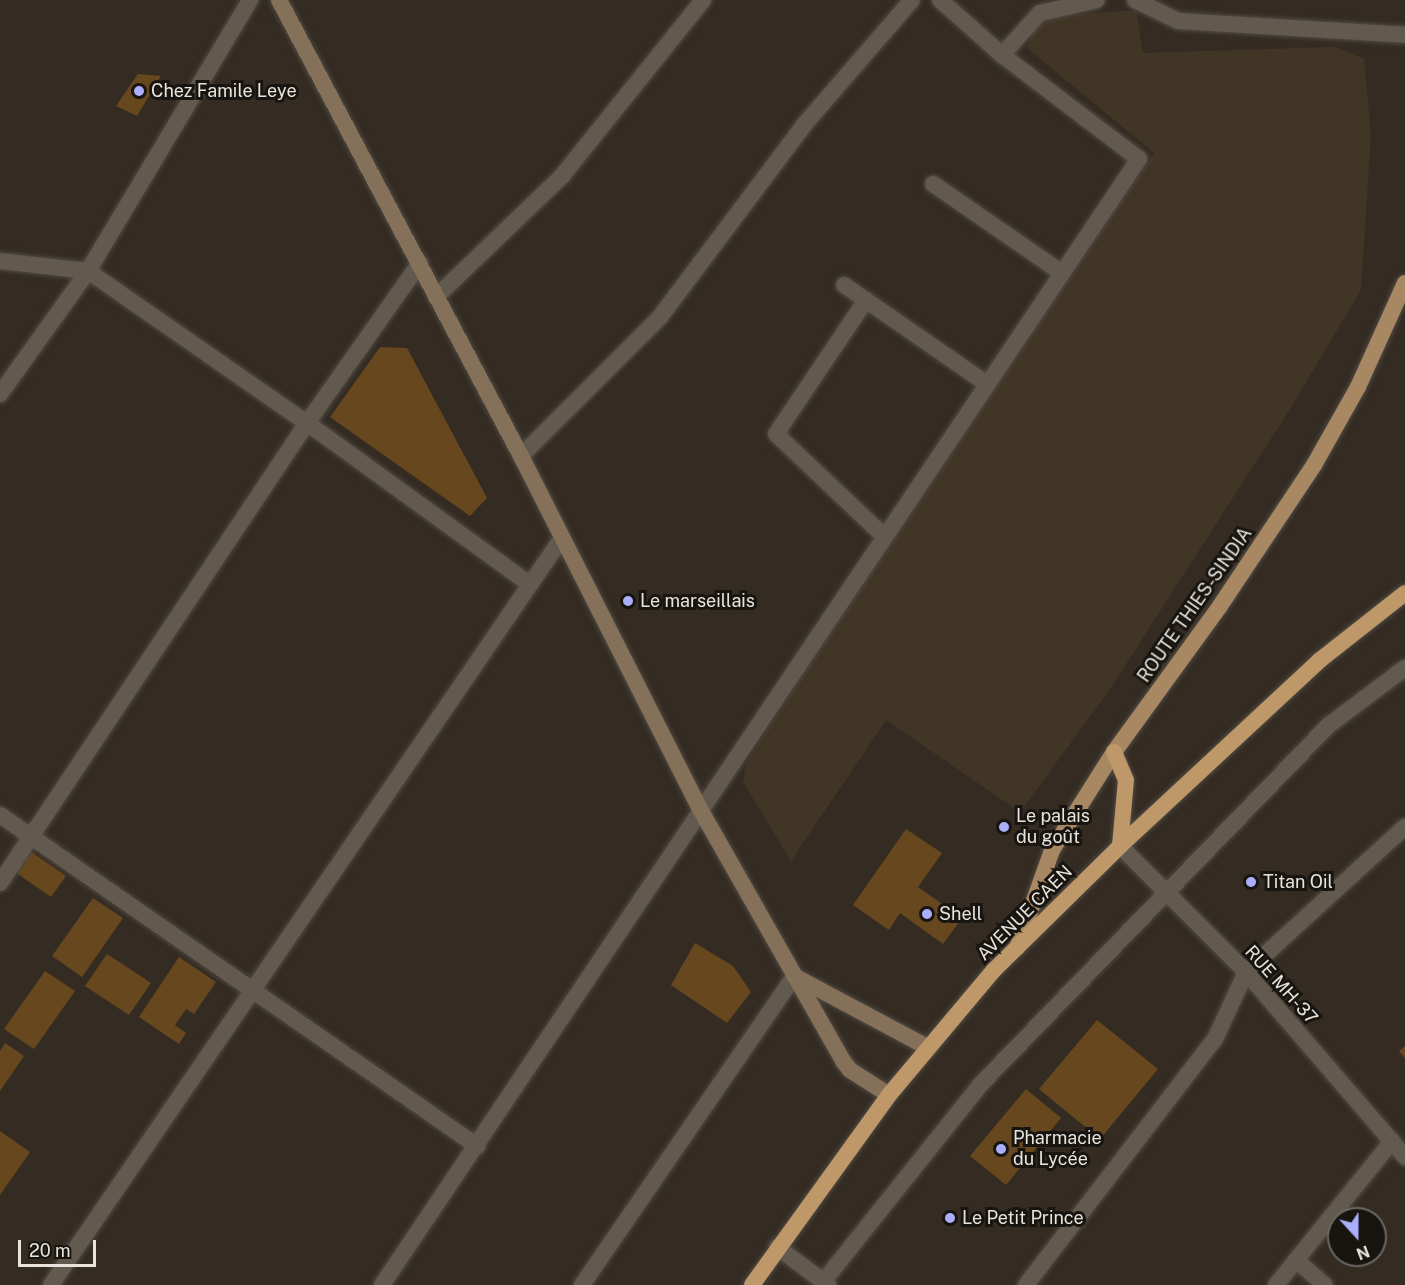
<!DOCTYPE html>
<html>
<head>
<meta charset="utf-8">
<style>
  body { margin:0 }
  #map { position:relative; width:1405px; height:1285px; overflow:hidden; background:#342c23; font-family:"Public Sans",sans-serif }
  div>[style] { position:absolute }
  .built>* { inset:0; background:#413526 }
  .building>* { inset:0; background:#67471e }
  .roads { filter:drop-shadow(0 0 2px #504a42) drop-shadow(0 0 2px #504a42) }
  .minor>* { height:16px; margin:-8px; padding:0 8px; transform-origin:8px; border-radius:8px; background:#62594f }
  .secondary>* { height:16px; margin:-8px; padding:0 8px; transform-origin:8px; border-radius:8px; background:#857059 }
  .primary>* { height:16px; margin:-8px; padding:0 8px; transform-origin:8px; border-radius:8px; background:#a88863 }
  .trunk>* { height:16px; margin:-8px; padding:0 8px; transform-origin:8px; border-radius:8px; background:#bf986a }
  .dots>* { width:16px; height:16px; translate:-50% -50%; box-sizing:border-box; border:3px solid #181511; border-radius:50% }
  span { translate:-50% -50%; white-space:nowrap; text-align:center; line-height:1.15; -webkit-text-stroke:6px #181511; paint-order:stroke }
  .poi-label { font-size:18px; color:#e8e3dd }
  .left { translate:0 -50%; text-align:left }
  .street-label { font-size:18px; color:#e8e3dd }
  .north { position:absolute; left:1327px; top:1207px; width:60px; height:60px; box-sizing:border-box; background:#181511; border:2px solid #6b6763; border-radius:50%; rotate:159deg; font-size:16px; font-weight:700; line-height:24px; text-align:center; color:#e8e3dd }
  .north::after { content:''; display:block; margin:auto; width:21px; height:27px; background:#abaffb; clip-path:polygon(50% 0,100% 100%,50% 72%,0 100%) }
  .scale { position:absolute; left:18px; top:1240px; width:78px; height:27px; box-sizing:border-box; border:3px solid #e8e3dd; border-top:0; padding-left:8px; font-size:18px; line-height:21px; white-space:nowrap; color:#e8e3dd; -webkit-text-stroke:4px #181511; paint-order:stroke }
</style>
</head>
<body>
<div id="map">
  <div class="built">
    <i style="clip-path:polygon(1136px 10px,1143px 53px,1335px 47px,1364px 59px,1371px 135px,1361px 290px,1290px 409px,1108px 692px,1020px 812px,886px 720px,791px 861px,743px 782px,746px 763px,876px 562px,1154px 153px,1026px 47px,1041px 17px)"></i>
  </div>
  <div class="building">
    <i style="clip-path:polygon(138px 74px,161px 76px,137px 116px,116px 106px)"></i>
    <i style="clip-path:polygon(380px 347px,407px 348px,487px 498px,470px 516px,330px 417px)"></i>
    <i style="clip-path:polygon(906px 829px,942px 853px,918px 887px,962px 918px,943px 944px,900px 913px,889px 930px,853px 905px)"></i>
    <i style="clip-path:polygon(30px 851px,66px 876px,51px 897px,15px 872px)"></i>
    <i style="clip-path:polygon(93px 898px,123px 918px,82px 977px,52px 956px)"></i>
    <i style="clip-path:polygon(695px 943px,733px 966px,751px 992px,727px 1023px,671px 985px)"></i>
    <i style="clip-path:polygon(107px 954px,151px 983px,129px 1015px,85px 986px)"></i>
    <i style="clip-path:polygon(179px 957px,216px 982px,194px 1014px,186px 1009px,175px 1025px,186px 1033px,179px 1044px,139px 1017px)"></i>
    <i style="clip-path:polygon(45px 971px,75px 991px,34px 1049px,4px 1029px)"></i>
    <i style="clip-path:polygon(1097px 1020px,1158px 1069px,1100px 1139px,1039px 1089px)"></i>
    <i style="clip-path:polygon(5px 1043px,24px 1056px,0 1091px,0 1051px)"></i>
    <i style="clip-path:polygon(1405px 1046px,1405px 1058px,1399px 1051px)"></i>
    <i style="clip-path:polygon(1026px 1089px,1061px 1118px,1006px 1185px,970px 1156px)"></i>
    <i style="clip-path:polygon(0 1131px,30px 1152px,0 1195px)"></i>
  </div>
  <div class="roads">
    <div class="minor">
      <i style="left:1135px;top:0;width:48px;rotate:26deg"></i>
      <i style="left:1178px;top:21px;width:227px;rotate:3.5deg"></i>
      <i style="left:1002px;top:55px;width:57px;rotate:-47.9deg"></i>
      <i style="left:1040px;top:13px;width:58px;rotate:-12.8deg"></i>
      <i style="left:933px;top:184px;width:157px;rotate:34.6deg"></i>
      <i style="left:0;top:261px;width:89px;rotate:6.5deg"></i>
      <i style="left:88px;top:271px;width:267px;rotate:34.8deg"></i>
      <i style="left:307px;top:423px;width:273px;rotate:35.9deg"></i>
      <i style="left:844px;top:285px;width:174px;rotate:34.7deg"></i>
      <i style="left:436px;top:297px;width:175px;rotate:-43.8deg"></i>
      <i style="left:562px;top:176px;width:226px;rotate:-51.3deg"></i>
      <i style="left:866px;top:300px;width:161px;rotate:123.9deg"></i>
      <i style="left:776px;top:434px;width:149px;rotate:43.4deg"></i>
      <i style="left:0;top:394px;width:151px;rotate:-54.4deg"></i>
      <i style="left:88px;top:271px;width:316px;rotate:-59.1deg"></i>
      <i style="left:521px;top:456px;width:197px;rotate:-45deg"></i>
      <i style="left:660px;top:317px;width:240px;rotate:-53.1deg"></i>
      <i style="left:804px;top:125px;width:165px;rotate:-49.2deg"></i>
      <i style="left:0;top:815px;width:581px;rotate:34.76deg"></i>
      <i style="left:1120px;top:846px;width:178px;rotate:45deg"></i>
      <i style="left:1246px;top:972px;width:244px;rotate:49.3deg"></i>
      <i style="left:0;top:883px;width:553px;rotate:-56.28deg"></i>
      <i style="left:307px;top:423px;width:196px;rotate:-54.8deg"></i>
      <i style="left:777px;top:1247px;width:64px;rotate:36.7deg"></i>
      <i style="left:1296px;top:1260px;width:38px;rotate:41deg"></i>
      <i style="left:823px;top:1282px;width:253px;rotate:-51.4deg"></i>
      <i style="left:981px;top:1084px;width:500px;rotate:-45.9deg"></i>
      <i style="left:1329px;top:725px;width:95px;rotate:-36.9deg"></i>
      <i style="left:51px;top:1285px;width:905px;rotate:-55.63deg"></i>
      <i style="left:382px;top:1285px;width:1357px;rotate:-56.09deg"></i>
      <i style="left:1139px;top:159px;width:172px;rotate:-142.8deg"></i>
      <i style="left:1002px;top:55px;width:83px;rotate:-138.4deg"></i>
      <i style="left:582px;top:1285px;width:375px;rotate:-55.5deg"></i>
      <i style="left:1026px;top:1285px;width:310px;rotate:-52.5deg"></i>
      <i style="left:1215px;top:1039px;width:74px;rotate:-65.2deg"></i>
      <i style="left:1246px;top:972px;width:215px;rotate:-42.4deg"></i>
      <i style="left:1276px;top:1285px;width:185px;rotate:-51.1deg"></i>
    </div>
    <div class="secondary">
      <i style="left:279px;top:0;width:516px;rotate:62.05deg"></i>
      <i style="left:521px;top:456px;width:396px;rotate:63.1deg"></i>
      <i style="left:700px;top:809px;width:290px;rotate:60.4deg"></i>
      <i style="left:843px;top:1061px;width:11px;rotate:52deg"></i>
      <i style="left:850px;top:1070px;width:46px;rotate:32.7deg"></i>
      <i style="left:794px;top:976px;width:151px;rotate:28.1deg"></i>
    </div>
    <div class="primary">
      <i style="left:1017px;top:948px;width:104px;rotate:-70.3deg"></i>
      <i style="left:1052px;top:850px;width:116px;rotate:-57.7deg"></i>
      <i style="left:1114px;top:752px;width:180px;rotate:-54deg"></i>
      <i style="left:1220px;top:606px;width:169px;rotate:-56.3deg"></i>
      <i style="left:1314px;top:465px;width:90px;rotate:-60.6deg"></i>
      <i style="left:1358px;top:387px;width:114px;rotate:-65.7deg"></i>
    </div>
    <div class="trunk">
      <i style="left:1114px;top:752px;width:30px;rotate:67deg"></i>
      <i style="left:1126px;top:780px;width:66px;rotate:95.2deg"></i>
      <i style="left:752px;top:1285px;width:234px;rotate:-54.2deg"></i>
      <i style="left:889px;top:1095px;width:163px;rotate:-50deg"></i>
      <i style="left:994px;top:970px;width:177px;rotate:-44.5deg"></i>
      <i style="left:1120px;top:846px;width:273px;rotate:-42.9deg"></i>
      <i style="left:1320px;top:660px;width:108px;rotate:-38.2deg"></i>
    </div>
  </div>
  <div class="dots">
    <i style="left:139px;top:91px;background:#abaffb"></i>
    <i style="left:628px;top:601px;background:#abaffb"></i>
    <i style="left:1004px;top:827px;background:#abaffb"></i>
    <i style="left:1251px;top:882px;background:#abaffb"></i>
    <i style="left:927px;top:914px;background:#abaffb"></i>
    <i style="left:1001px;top:1149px;background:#abaffb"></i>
    <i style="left:950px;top:1218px;background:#abaffb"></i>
  </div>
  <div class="poi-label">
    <span class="left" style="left:151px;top:91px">Chez Famile Leye</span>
    <span class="left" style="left:640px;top:601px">Le marseillais</span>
    <span class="left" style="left:1016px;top:827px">Le palais<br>du goût</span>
    <span class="left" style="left:1263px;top:882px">Titan Oil</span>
    <span class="left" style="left:939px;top:914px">Shell</span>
    <span class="left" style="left:1013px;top:1149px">Pharmacie<br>du Lycée</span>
    <span class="left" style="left:962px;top:1218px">Le Petit Prince</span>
  </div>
  <div class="street-label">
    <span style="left:1195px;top:605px;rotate:-55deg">ROUTE THIES-SINDIA</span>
    <span style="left:1025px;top:913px;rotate:-45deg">AVENUE CAEN</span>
    <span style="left:1281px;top:985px;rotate:48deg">RUE MH-37</span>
  </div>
  <div class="north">N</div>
  <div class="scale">20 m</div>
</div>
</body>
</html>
